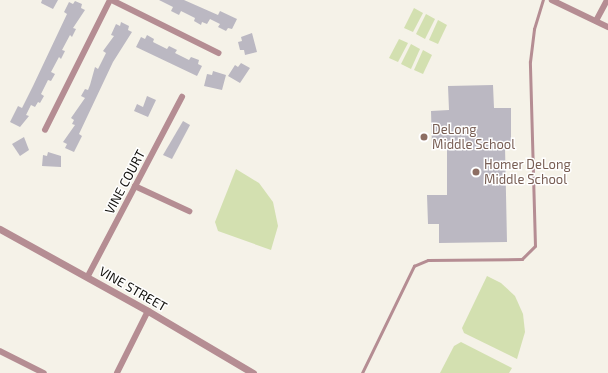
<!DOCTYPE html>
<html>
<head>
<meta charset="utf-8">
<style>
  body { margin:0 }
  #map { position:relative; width:608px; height:373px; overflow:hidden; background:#f5f2e8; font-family:"Exo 2",sans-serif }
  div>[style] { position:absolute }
  .green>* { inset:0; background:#d3e0b0 }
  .building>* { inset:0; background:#bbb8c2 }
  .service>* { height:2.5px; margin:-1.25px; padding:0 1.25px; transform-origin:1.25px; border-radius:1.25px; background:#b58d93 }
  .minor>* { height:5.5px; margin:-2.75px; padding:0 2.75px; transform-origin:2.75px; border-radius:2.75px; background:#b58d93 }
  .tertiary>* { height:7px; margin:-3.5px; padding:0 3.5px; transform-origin:3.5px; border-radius:3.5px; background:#b58d93 }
  .dots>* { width:11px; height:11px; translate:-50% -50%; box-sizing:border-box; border:2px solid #fff; border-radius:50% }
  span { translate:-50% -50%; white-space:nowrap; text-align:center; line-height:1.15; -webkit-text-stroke:3px #fff; paint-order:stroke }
  .education-label { font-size:13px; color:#785e54 }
  .left { translate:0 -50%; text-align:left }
  .street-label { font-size:13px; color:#11100c }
</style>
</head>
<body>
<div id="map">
  <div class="green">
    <i style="clip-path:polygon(414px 8px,423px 13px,413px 32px,404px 28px)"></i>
    <i style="clip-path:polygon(426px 14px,435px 19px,425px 39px,416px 34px)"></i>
    <i style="clip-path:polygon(438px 20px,447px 25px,438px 44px,429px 40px)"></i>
    <i style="clip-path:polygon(399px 39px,408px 43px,398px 62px,389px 58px)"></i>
    <i style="clip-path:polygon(411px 44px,420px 49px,411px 69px,401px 64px)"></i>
    <i style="clip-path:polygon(423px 50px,432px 55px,423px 74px,414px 70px)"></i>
    <i style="clip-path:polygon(236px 169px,259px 183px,273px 202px,278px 226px,271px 250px,218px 231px,215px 222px)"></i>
    <i style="clip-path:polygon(487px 276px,501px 283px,515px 296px,523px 314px,525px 332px,517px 359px,464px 333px,462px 328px)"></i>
    <i style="clip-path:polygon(461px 342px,512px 368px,509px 373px,440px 373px,454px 346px)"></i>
  </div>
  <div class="building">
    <i style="clip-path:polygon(42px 0,58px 0,53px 9px,41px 3px)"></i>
    <i style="clip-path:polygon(159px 0,184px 0,218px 15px,220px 11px,237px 19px,232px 29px,228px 28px,226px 31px,218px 27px,220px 24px,210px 19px,207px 24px,202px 22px,201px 25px,194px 21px,195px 18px,181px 11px,179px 15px,171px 11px,173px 7px)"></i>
    <i style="clip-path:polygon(75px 1px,82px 4px,81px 8px,85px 10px,73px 28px,76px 29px,72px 37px,70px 35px,62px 50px,65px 51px,61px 59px,59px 57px,51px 72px,55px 74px,51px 81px,48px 80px,41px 94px,44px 96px,40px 103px,38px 102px,35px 107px,31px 105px,26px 115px,29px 116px,20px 127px,10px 122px,18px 106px,22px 108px,33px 86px,67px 14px,64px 12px,69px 2px,73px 4px)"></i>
    <i style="clip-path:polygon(121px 22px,129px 26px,128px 30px,132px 32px,113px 62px,79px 134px,82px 136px,74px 152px,65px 148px,67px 144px,63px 142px,75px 125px,72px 124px,74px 120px,71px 118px,85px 98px,81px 96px,85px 89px,88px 90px,90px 85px,95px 67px,98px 69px,106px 53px,103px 51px,114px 36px,111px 35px,116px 24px,120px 26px)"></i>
    <i style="clip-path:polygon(252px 33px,257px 52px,245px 55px,244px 50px,240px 50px,238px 42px,242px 41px,241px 37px)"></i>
    <i style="clip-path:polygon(147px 35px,154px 39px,153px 42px,167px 49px,169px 46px,177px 50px,175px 53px,189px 60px,191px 57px,199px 60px,198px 64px,202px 66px,197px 76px,136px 47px,141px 37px,145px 39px)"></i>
    <i style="clip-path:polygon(241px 63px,250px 68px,240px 83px,228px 76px,235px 65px,238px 67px)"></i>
    <i style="clip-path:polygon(213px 71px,226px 75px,222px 90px,204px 86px,207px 74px,212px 75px)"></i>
    <i style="clip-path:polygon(493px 85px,494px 108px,511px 108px,511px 146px,505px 146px,507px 242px,439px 243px,439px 224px,428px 224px,427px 195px,447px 195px,447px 148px,432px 148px,431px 111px,449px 110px,448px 86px)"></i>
    <i style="clip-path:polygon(147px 96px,156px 100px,148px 117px,134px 111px,137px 104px,143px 107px)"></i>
    <i style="clip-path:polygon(183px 121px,190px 125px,172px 159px,163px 155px)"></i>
    <i style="clip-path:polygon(24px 137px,29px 150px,20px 156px,12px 144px)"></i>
    <i style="clip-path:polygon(48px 152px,61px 156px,61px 167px,42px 166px,43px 155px,47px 156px)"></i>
  </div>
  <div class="service">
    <i style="left:362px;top:373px;width:119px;rotate:-64.1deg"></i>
    <i style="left:414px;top:266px;width:15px;rotate:-23deg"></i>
    <i style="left:428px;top:260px;width:94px;rotate:-0.6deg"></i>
    <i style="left:522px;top:259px;width:18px;rotate:-45deg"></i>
    <i style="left:535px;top:246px;width:184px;rotate:-91.6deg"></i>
    <i style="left:530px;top:62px;width:33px;rotate:-83deg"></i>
    <i style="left:534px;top:29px;width:30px;rotate:-73deg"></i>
  </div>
  <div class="minor">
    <i style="left:112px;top:0;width:119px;rotate:26.4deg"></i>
    <i style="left:552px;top:0;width:62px;rotate:25.7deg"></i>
    <i style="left:596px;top:21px;width:24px;rotate:-62deg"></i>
    <i style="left:45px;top:130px;width:145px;rotate:-63.4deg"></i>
    <i style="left:135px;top:186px;width:60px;rotate:24.8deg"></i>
    <i style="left:88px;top:276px;width:202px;rotate:-62.3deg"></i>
    <i style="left:0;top:351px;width:49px;rotate:26.6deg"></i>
    <i style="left:117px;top:373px;width:69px;rotate:-63.4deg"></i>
  </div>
  <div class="tertiary">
    <i style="left:0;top:229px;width:169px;rotate:29deg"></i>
    <i style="left:148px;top:311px;width:122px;rotate:30.6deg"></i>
  </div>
  <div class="dots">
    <i style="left:424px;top:137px;background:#8d6e63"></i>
    <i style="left:476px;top:172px;background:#8d6e63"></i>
  </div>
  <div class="education-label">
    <span class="left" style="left:432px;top:137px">DeLong<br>Middle School</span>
    <span class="left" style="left:484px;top:172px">Homer DeLong<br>Middle School</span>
  </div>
  <div class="street-label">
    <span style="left:125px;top:182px;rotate:-62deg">VINE COURT</span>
    <span style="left:133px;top:289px;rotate:30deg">VINE STREET</span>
  </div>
</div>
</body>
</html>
